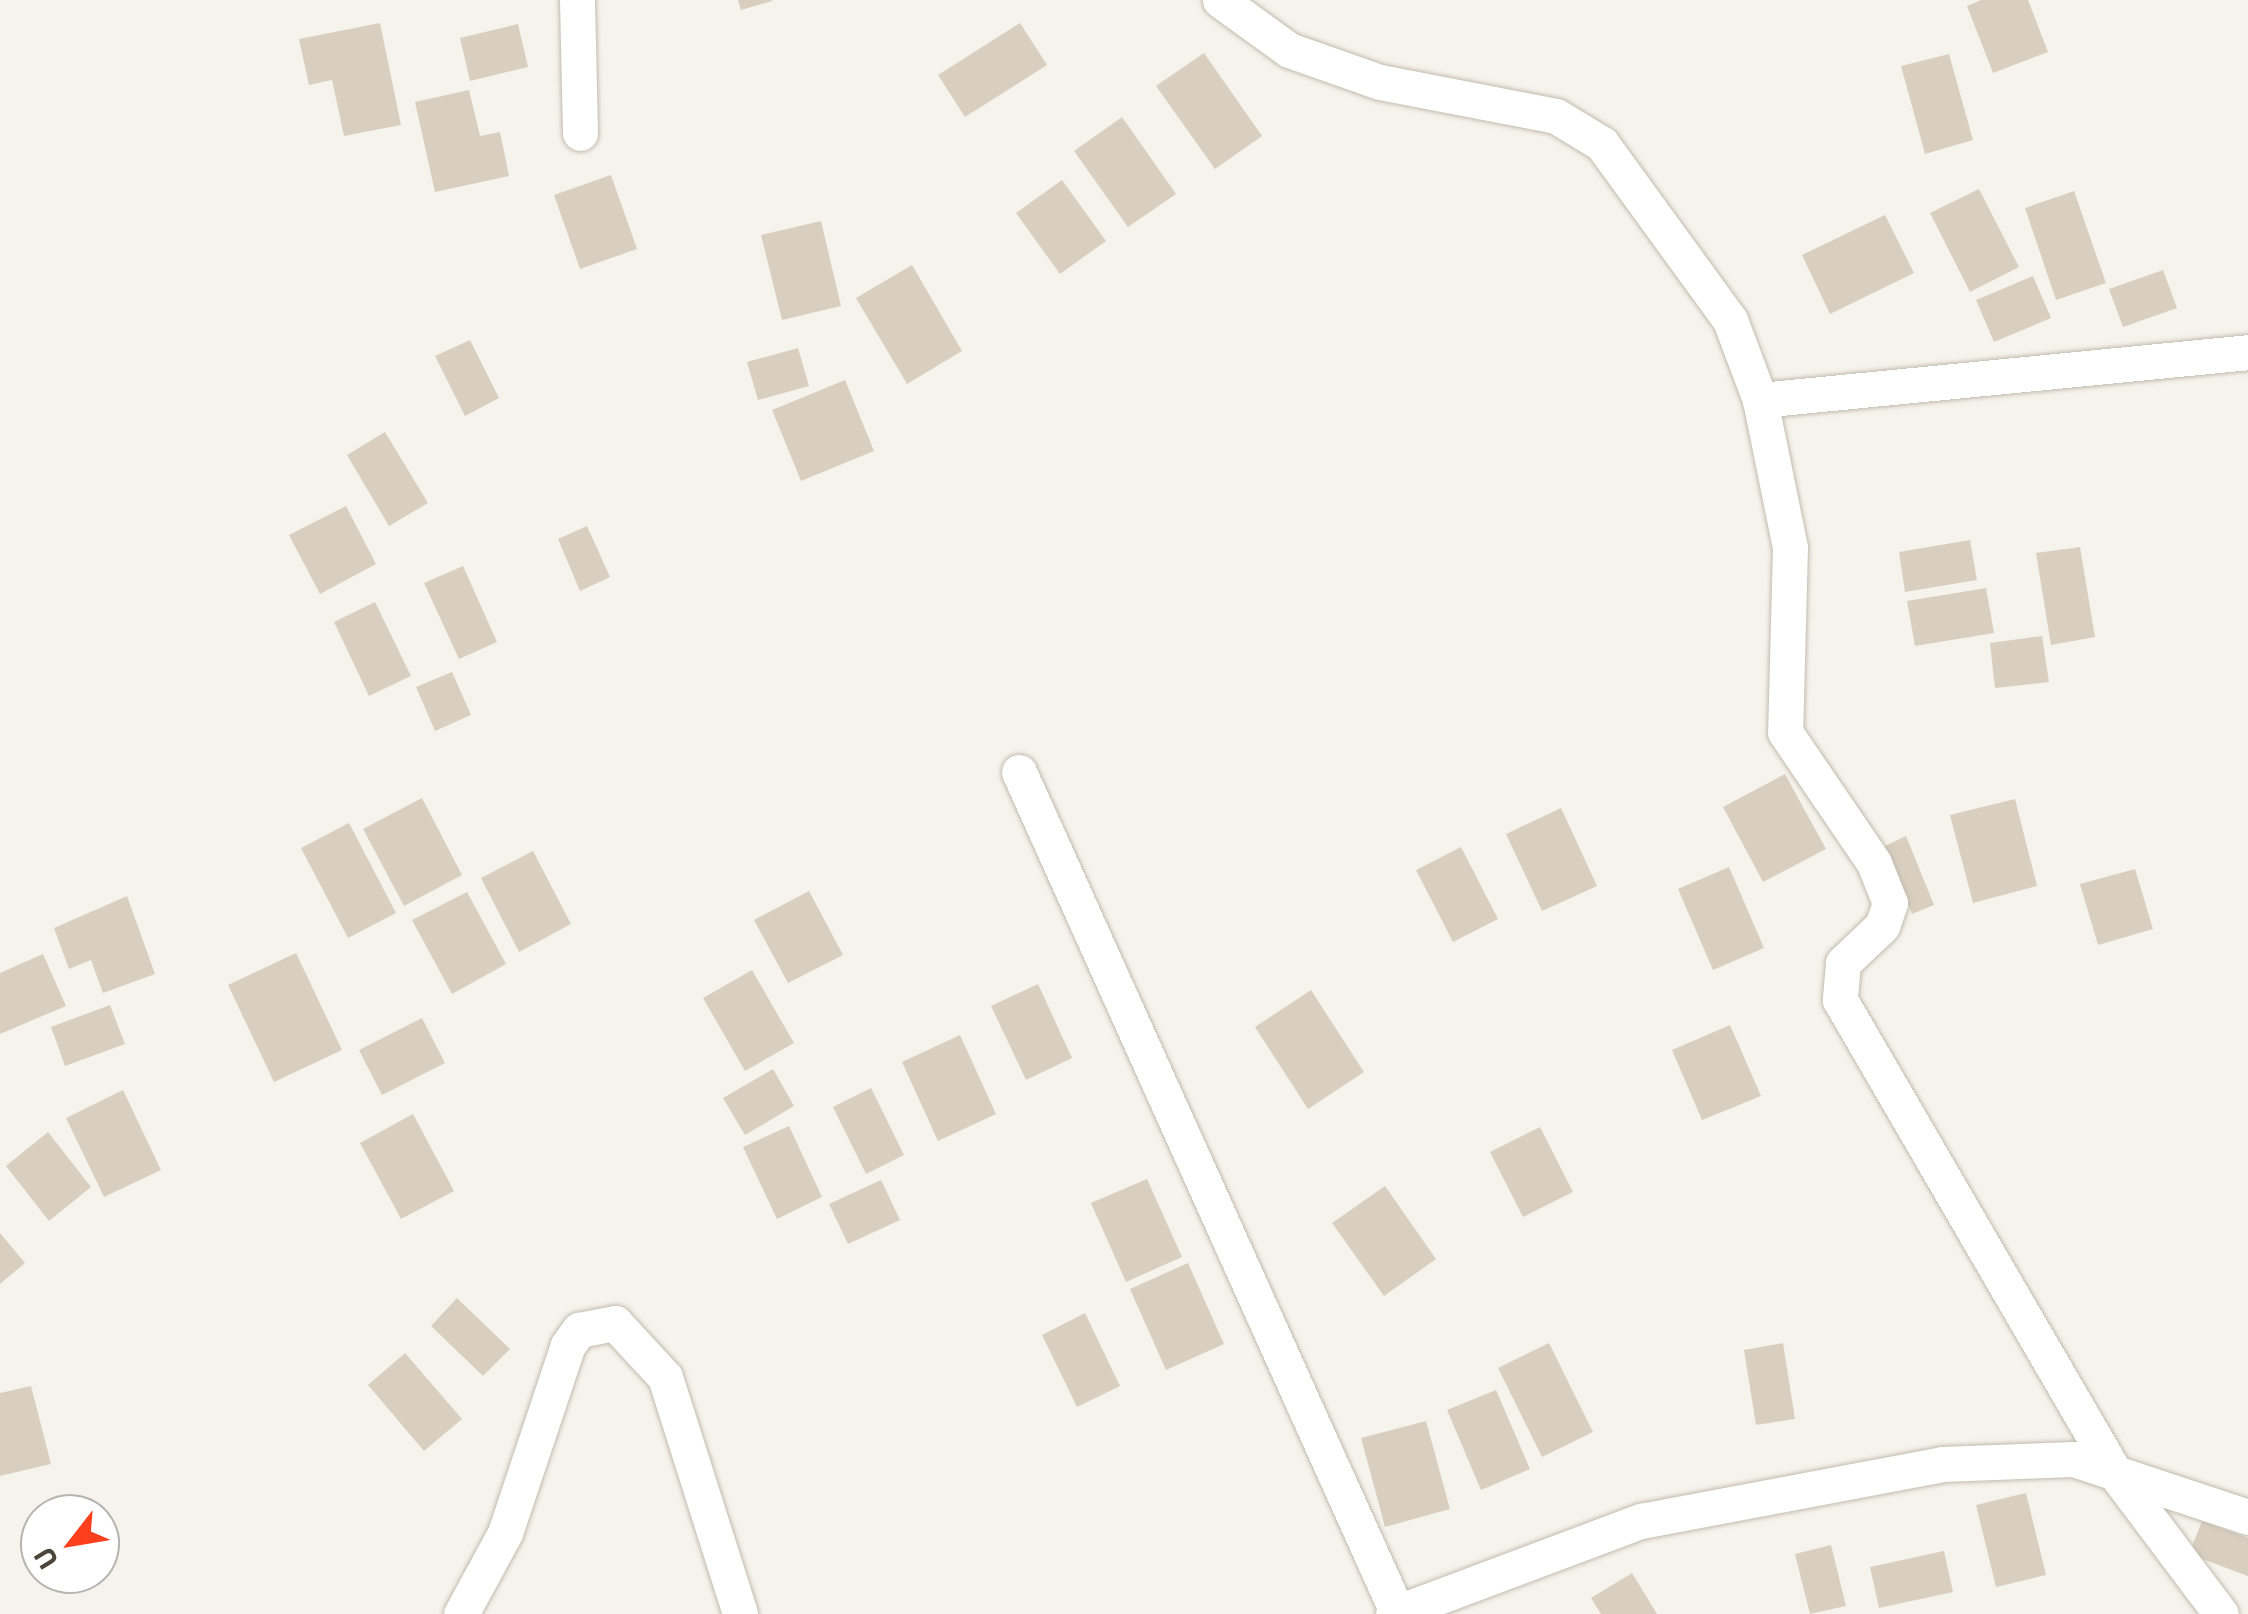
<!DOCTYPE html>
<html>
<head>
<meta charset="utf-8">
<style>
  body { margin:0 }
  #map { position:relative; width:2248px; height:1614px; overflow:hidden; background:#f6f3ec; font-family:"IBM Plex Sans",sans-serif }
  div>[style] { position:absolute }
  .building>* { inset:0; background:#d8cfc1 }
  .roads { filter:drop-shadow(0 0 2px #c2bbae) drop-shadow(0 0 2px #c2bbae) }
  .street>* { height:35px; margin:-17.5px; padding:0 17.5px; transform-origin:17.5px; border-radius:17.5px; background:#fff }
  span { translate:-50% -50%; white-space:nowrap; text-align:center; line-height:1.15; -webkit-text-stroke:8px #fff; paint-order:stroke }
  .north { position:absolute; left:20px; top:1494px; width:100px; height:100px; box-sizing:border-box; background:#fff; border:2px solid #b7b4b0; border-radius:50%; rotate:239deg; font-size:28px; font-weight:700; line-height:40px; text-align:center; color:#4b4439 }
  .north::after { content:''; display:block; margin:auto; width:35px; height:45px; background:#fc3f1d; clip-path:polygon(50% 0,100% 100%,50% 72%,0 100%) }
</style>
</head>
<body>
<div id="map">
  <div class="building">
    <i style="clip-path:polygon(738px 0,772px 0,772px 1px,741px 10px)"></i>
    <i style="clip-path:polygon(1981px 0,2028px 0,2048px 52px,1993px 73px,1967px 6px)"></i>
    <i style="clip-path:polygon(380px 23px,401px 125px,344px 136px,332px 80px,309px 85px,299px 39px)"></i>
    <i style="clip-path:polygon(1020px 23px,1047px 65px,965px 117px,938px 75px)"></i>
    <i style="clip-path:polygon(518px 24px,528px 67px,470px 81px,460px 38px)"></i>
    <i style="clip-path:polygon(1204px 53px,1262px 136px,1215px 169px,1156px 86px)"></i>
    <i style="clip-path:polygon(1949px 54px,1973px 140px,1925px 154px,1901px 66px)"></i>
    <i style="clip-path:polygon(469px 90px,480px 136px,500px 132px,509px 176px,435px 192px,415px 102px)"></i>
    <i style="clip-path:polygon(1122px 117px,1176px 194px,1128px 227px,1074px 151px)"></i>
    <i style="clip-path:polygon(611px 175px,637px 249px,580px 269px,554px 195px)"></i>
    <i style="clip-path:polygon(1062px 180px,1106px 241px,1060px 274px,1016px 213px)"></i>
    <i style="clip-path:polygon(1979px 189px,2019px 267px,1970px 292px,1930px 213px)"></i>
    <i style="clip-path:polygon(2074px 191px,2106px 283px,2056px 300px,2025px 208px)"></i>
    <i style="clip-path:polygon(1885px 215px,1914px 273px,1830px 314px,1802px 255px)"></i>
    <i style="clip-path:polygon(821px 221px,841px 306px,782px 320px,761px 235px)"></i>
    <i style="clip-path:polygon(912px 265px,962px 351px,907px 384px,856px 298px)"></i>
    <i style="clip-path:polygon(2163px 270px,2177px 308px,2123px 327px,2109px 289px)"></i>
    <i style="clip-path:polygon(2033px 276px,2051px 318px,1994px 342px,1976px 300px)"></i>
    <i style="clip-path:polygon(470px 340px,499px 398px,465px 416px,435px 356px)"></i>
    <i style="clip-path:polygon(798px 348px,809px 386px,758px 400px,747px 362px)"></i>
    <i style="clip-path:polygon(845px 380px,874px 451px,801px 481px,772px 410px)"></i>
    <i style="clip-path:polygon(385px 432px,428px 503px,389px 526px,347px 455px)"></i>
    <i style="clip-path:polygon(346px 506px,376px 564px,320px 594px,289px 535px)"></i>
    <i style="clip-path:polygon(587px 526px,610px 577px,580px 591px,558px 539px)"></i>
    <i style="clip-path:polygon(1970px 540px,1977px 580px,1905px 592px,1899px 552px)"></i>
    <i style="clip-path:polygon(2080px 547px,2095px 637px,2051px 645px,2036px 553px)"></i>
    <i style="clip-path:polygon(463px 566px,497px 642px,459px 659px,424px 583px)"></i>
    <i style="clip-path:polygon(1986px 588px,1994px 633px,1915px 646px,1907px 601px)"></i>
    <i style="clip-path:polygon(375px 602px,411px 676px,369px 696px,334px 622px)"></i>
    <i style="clip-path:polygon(2042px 636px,2049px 682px,1995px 688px,1990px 643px)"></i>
    <i style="clip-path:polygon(452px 672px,471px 715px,435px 731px,416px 687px)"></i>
    <i style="clip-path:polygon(1785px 774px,1826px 849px,1763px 882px,1723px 807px)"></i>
    <i style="clip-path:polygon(422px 798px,462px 875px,404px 906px,363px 829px)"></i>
    <i style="clip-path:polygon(2015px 799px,2037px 886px,1973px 903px,1950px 815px)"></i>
    <i style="clip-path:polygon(1561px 808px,1597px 886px,1542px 911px,1506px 834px)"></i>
    <i style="clip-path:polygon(349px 823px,396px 913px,348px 938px,301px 848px)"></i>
    <i style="clip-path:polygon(1906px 836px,1934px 905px,1912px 914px,1885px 846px)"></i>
    <i style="clip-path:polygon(1461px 847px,1498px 919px,1453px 942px,1416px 870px)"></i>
    <i style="clip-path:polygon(533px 851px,571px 924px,519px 952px,481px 878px)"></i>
    <i style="clip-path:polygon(1729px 867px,1764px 948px,1713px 970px,1678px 889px)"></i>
    <i style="clip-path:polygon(2135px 869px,2153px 929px,2098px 945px,2080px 884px)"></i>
    <i style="clip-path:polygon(809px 891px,843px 955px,788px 983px,754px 920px)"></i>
    <i style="clip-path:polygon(467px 892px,506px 964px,452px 994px,412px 920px)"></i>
    <i style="clip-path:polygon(127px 896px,155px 974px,103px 993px,91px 960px,69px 969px,54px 928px)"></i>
    <i style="clip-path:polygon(296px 953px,342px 1050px,274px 1082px,228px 985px)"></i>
    <i style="clip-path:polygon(43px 954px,66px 1006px,0 1034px,0 973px)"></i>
    <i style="clip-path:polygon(752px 970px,794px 1043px,745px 1071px,703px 998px)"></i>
    <i style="clip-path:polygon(1038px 984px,1072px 1058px,1026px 1080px,991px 1006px)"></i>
    <i style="clip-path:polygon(1311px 990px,1364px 1072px,1308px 1109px,1255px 1027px)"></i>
    <i style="clip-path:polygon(110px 1005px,125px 1044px,65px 1066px,51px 1027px)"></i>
    <i style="clip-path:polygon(422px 1018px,445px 1063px,382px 1095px,359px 1050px)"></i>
    <i style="clip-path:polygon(1730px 1025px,1761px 1096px,1702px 1120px,1672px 1050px)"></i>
    <i style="clip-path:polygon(960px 1035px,996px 1114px,938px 1141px,902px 1062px)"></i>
    <i style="clip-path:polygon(773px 1069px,794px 1106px,745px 1135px,723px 1098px)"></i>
    <i style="clip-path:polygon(871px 1088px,904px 1155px,866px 1174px,833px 1107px)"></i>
    <i style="clip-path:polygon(123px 1090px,161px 1170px,104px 1197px,66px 1118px)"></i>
    <i style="clip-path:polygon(413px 1114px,454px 1191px,401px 1219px,360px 1143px)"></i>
    <i style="clip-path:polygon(789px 1126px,822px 1197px,777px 1219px,743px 1147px)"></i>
    <i style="clip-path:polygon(1540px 1127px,1573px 1192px,1523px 1217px,1490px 1152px)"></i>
    <i style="clip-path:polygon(48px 1132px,91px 1187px,49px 1221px,6px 1166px)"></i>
    <i style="clip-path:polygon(1147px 1179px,1182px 1257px,1126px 1282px,1091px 1203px)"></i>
    <i style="clip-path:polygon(881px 1180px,900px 1220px,848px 1244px,829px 1204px)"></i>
    <i style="clip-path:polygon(1385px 1186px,1436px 1259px,1384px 1296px,1332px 1223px)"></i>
    <i style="clip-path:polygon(0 1233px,25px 1263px,0 1284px)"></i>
    <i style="clip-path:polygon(1188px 1263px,1224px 1344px,1166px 1370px,1130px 1289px)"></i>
    <i style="clip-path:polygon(457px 1298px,510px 1349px,483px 1376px,431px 1326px)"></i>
    <i style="clip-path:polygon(1085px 1313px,1120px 1386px,1077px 1407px,1042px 1335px)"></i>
    <i style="clip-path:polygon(1549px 1343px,1593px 1432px,1542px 1457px,1498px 1368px)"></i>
    <i style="clip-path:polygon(1783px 1343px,1795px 1419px,1756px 1425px,1744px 1350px)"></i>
    <i style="clip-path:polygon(405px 1353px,462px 1419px,424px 1451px,368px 1385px)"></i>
    <i style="clip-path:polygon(31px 1386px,51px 1464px,0 1476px,0 1393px)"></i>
    <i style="clip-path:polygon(1496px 1390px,1530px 1469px,1481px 1490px,1447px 1410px)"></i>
    <i style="clip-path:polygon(1426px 1421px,1450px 1509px,1385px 1527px,1361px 1438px)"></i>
    <i style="clip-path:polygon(2026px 1493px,2046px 1575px,1996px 1587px,1976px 1505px)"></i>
    <i style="clip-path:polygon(2202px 1521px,2248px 1538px,2248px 1576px,2189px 1554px)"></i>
    <i style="clip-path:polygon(1831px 1545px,1846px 1606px,1810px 1614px,1795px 1554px)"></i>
    <i style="clip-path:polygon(1944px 1551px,1953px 1592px,1879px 1608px,1870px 1567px)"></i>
    <i style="clip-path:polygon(1632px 1573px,1657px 1614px,1601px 1614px,1591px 1598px)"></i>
  </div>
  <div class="roads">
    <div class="street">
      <i style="left:577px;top:0;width:133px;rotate:88.7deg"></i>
      <i style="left:1220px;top:0;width:85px;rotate:35.9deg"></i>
      <i style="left:1289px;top:50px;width:96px;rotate:19.4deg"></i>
      <i style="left:1380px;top:82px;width:179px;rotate:10.9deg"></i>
      <i style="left:1556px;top:116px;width:54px;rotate:31.3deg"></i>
      <i style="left:1602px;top:144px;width:218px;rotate:54deg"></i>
      <i style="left:1730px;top:320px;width:85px;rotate:69.4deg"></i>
      <i style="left:1760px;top:400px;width:150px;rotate:78.5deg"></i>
      <i style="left:1790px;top:547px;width:185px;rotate:91.5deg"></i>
      <i style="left:1785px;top:732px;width:158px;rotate:55.8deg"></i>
      <i style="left:1874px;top:863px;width:43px;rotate:68.2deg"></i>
      <i style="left:1890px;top:903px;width:24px;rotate:109deg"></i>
      <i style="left:1882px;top:926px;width:54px;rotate:136.5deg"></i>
      <i style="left:1843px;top:963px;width:37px;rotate:95deg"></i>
      <i style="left:1840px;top:1000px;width:547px;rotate:59.83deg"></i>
      <i style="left:2115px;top:1473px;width:176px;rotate:53.1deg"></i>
      <i style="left:1760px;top:400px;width:490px;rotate:-5.6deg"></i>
      <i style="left:1019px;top:772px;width:921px;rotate:65.77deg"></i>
      <i style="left:461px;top:1614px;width:92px;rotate:-61.5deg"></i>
      <i style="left:505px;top:1533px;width:198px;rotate:-71.5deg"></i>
      <i style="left:568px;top:1345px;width:19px;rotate:-54deg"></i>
      <i style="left:579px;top:1330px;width:37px;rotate:-11deg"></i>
      <i style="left:615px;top:1323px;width:74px;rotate:47.2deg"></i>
      <i style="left:665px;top:1377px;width:249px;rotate:72.4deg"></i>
      <i style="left:1393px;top:1614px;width:265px;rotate:-20.6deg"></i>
      <i style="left:1641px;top:1521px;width:306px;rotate:-10.7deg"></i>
      <i style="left:1942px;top:1464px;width:131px;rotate:-2.2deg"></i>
      <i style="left:2073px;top:1459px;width:184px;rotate:18.3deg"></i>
    </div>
  </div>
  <div class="north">U</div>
</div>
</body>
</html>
